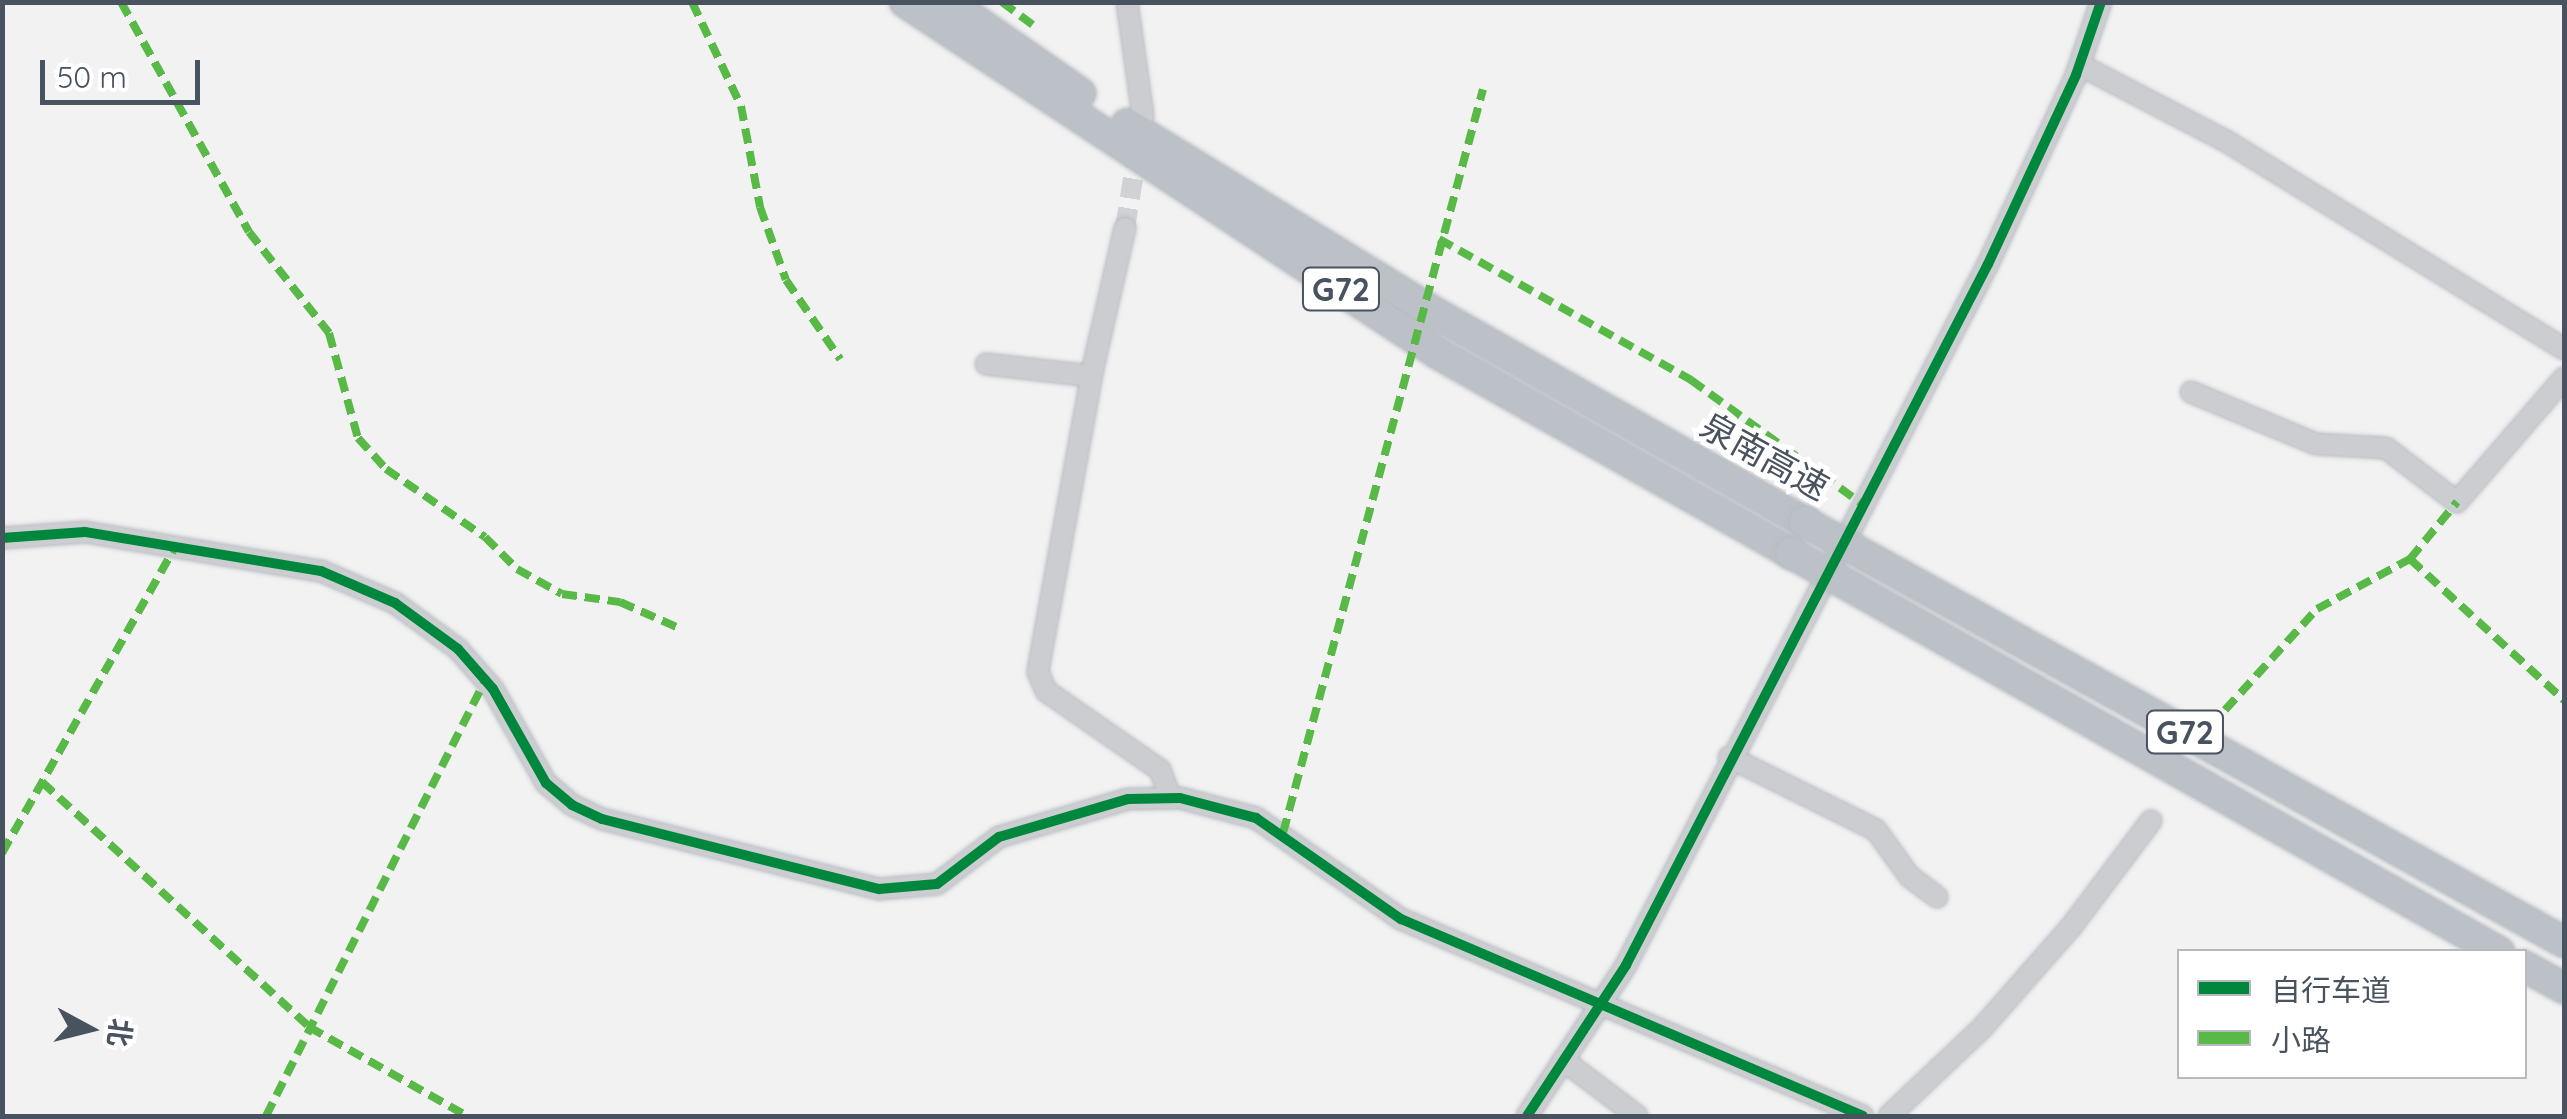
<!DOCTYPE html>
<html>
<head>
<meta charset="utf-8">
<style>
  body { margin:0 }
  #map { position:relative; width:2567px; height:1119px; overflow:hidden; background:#f2f2f2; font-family:Quicksand,"Noto Sans SC",sans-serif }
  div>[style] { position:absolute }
  .minor-tunnel>* { height:20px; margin-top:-10px; transform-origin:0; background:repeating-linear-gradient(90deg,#d0d2d5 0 20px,transparent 0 30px) }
  .roads { filter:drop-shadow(0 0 2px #b7bbc1) drop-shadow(0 0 2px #b7bbc1) }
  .minor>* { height:20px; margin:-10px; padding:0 10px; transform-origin:10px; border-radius:10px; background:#cccdd0 }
  .highway>* { height:30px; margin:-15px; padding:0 15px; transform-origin:15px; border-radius:15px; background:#bcc1c7 }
  .bridges { filter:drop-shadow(0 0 2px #b7bbc1) drop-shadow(0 0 2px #b7bbc1) }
  .highway-bridge>* { height:30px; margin:-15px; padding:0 15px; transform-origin:15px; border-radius:15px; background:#bcc1c7 }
  .quiet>* { height:8px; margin-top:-4px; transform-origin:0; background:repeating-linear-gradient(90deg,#58b947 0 15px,transparent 0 23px) }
  .cycleway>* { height:10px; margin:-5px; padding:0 5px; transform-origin:5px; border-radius:5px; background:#00873e }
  span { translate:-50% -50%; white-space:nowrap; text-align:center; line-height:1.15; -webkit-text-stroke:10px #fff; paint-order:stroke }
  .shield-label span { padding:2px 8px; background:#fff; border:2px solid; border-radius:8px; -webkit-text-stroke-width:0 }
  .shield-label { font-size:32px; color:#49525f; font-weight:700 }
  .street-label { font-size:35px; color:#49525f }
  .frame { position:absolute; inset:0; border:5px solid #49525f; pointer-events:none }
  .legend { position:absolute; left:2177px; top:949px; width:350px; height:130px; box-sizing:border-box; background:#fff; border:2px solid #b6babf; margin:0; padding:12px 18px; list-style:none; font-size:30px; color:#49525f }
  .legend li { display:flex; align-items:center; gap:20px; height:50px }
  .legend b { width:50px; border:2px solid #b6babf }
  .north { position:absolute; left:40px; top:979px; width:100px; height:100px; -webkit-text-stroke:8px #fff; paint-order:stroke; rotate:97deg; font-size:28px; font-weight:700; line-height:40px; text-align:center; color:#49525f }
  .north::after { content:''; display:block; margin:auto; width:35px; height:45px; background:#49525f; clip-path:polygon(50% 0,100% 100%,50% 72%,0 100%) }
  .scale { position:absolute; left:40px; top:60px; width:160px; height:45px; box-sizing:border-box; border:5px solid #49525f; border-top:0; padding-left:12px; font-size:30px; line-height:35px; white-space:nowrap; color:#49525f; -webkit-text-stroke:8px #fff; paint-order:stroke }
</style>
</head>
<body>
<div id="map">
  <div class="minor-tunnel">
    <i style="left:1125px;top:228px;width:81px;rotate:-80.8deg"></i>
  </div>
  <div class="roads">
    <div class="minor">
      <i style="left:1127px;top:2px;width:115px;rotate:82deg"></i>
      <i style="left:2080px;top:65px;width:165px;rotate:27.5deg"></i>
      <i style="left:2226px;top:141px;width:397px;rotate:31.6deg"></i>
      <i style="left:1125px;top:228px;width:144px;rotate:102.9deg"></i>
      <i style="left:1093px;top:368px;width:309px;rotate:100.3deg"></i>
      <i style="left:1038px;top:672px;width:21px;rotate:67deg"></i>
      <i style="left:1046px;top:691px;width:139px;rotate:34.7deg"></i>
      <i style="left:1160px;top:770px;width:30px;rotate:69deg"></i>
      <i style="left:986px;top:364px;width:106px;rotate:6.5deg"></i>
      <i style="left:2191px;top:392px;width:135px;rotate:22.6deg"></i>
      <i style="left:2316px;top:444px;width:70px;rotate:3.3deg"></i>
      <i style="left:2386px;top:448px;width:89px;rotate:37.3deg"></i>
      <i style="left:2457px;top:502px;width:164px;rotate:-49.2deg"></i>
      <i style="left:2px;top:538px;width:83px;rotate:-4.1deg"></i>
      <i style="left:85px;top:532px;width:239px;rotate:9.4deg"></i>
      <i style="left:321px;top:571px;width:81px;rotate:23.4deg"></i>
      <i style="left:395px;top:603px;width:78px;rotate:36.1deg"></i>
      <i style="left:458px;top:649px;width:53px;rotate:48.8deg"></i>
      <i style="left:493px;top:689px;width:108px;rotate:60.6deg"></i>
      <i style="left:546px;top:783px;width:34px;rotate:40deg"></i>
      <i style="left:572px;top:805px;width:33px;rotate:25deg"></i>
      <i style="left:602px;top:819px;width:286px;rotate:14.2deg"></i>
      <i style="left:879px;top:889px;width:58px;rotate:-4.9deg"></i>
      <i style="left:937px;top:884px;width:78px;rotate:-37.2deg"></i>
      <i style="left:999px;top:837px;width:134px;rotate:-16.4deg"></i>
      <i style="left:1128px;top:799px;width:52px;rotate:-1.1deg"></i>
      <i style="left:1180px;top:798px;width:79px;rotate:14.7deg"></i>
      <i style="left:1256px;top:818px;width:177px;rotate:34.9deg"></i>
      <i style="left:1401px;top:919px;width:502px;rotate:23.09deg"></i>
      <i style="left:1729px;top:757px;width:164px;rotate:26.4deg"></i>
      <i style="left:1876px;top:830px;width:57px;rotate:54.3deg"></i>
      <i style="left:1909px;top:876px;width:35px;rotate:37deg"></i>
      <i style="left:1563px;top:1060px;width:93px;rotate:37.1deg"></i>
      <i style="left:1527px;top:1116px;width:181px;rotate:-56.7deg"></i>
      <i style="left:1626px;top:965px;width:789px;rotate:-62.69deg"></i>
      <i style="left:1988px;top:264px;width:208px;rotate:-65deg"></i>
      <i style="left:2076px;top:75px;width:77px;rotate:-71.1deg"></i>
      <i style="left:1889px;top:1116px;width:129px;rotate:-43.4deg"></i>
      <i style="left:1983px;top:1027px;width:133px;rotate:-48.7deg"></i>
      <i style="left:2071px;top:927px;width:133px;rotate:-53deg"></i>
    </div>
    <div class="highway">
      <i style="left:905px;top:2px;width:637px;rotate:33.42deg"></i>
      <i style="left:1437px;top:353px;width:407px;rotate:29.5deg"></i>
      <i style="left:949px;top:2px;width:160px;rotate:34.8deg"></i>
      <i style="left:1127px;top:124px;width:372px;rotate:31.5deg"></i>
      <i style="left:1444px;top:318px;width:415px;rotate:29.5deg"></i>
      <i style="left:2524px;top:966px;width:46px;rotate:28.8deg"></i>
    </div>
  </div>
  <div class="bridges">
    <div class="highway-bridge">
      <i style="left:1805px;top:522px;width:867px;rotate:28.96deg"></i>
      <i style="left:1791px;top:553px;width:813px;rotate:29.4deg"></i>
    </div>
  </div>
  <div class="quiet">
    <i style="left:121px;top:2px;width:263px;rotate:60.9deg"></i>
    <i style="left:249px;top:232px;width:129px;rotate:51.6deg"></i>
    <i style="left:329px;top:333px;width:109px;rotate:74.6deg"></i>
    <i style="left:358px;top:438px;width:42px;rotate:47.9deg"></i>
    <i style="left:386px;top:469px;width:120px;rotate:34.5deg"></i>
    <i style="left:485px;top:537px;width:45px;rotate:45deg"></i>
    <i style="left:517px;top:569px;width:51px;rotate:29.1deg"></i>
    <i style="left:562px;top:594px;width:59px;rotate:7.9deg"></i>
    <i style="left:620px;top:602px;width:64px;rotate:23.8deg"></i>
    <i style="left:692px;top:2px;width:115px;rotate:64.8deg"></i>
    <i style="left:741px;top:106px;width:103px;rotate:79.3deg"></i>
    <i style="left:760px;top:207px;width:77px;rotate:70.4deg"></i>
    <i style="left:786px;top:280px;width:96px;rotate:55.6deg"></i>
    <i style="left:1002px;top:2px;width:44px;rotate:36.6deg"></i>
    <i style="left:1439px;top:239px;width:289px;rotate:29.2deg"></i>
    <i style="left:1691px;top:380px;width:210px;rotate:35.9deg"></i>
    <i style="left:2410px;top:559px;width:209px;rotate:42.5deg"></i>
    <i style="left:2225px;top:710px;width:137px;rotate:-47.7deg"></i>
    <i style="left:2317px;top:609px;width:106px;rotate:-28.3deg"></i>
    <i style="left:2410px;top:559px;width:74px;rotate:-50.5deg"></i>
    <i style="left:42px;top:782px;width:362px;rotate:42.5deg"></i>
    <i style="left:309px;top:1027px;width:181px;rotate:29.4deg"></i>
    <i style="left:1283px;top:833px;width:770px;rotate:-74.95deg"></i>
    <i style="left:2px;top:853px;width:355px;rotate:-60.5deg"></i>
    <i style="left:266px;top:1116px;width:488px;rotate:-63.3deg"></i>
  </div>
  <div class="cycleway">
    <i style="left:2px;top:538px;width:83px;rotate:-4.1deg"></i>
    <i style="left:85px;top:532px;width:239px;rotate:9.4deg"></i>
    <i style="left:321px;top:571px;width:81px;rotate:23.4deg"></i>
    <i style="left:395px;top:603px;width:78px;rotate:36.1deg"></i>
    <i style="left:458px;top:649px;width:53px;rotate:48.8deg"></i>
    <i style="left:493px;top:689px;width:108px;rotate:60.6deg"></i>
    <i style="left:546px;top:783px;width:34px;rotate:40deg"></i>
    <i style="left:572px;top:805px;width:33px;rotate:25deg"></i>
    <i style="left:602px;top:819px;width:286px;rotate:14.2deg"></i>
    <i style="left:879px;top:889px;width:58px;rotate:-4.9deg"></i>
    <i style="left:937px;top:884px;width:78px;rotate:-37.2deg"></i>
    <i style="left:999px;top:837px;width:134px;rotate:-16.4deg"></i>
    <i style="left:1128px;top:799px;width:52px;rotate:-1.1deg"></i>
    <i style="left:1180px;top:798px;width:79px;rotate:14.7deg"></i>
    <i style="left:1256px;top:818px;width:177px;rotate:34.9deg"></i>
    <i style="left:1401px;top:919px;width:502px;rotate:23.09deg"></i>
    <i style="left:1527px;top:1116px;width:181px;rotate:-56.7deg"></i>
    <i style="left:1626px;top:965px;width:789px;rotate:-62.69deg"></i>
    <i style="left:1988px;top:264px;width:208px;rotate:-65deg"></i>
    <i style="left:2076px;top:75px;width:77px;rotate:-71.1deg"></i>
  </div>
  <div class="shield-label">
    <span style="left:1341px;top:289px">G72</span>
    <span style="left:2185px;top:732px">G72</span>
  </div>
  <div class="street-label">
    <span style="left:1765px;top:456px;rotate:29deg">泉南高速</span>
  </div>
  <div class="frame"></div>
  <ul class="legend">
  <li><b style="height:12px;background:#00873e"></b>自行车道</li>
  <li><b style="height:12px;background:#58b947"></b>小路</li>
  </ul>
  <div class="north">北</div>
  <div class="scale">50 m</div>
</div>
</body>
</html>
